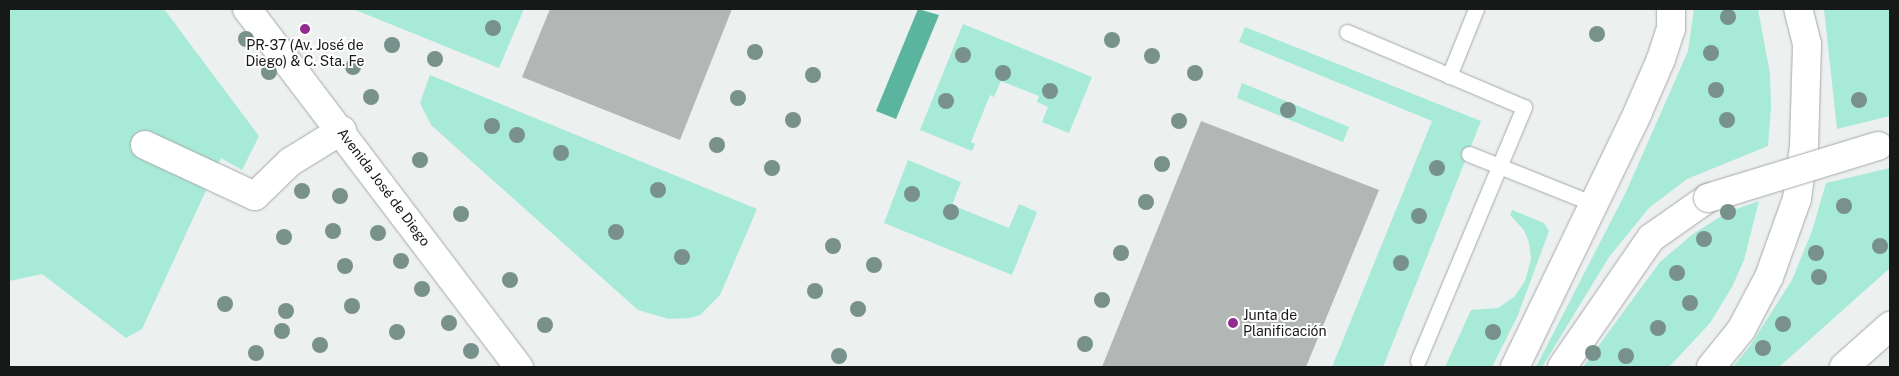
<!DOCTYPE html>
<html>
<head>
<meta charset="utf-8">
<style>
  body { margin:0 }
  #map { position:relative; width:1899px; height:376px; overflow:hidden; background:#ecf0ef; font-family:"Public Sans",sans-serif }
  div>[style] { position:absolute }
  .green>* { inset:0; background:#a7ead7 }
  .water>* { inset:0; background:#5ab49e }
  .building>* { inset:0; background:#b2b6b5 }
  .roads { filter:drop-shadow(0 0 1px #a6a9a8) drop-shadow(0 0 1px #a6a9a8) }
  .lane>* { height:15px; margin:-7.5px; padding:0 7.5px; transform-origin:7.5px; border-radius:7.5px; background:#fff }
  .street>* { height:28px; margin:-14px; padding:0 14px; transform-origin:14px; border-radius:14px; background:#fff }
  .primary>* { height:28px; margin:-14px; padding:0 14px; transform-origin:14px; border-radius:14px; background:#fff }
  .highway>* { height:28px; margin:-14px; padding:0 14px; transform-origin:14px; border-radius:14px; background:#fff }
  .bridges { filter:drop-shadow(0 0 1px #a6a9a8) drop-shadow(0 0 1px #a6a9a8) }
  .highway-bridge>* { height:28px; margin:-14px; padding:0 14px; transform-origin:14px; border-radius:14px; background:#fff }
  .trees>* { width:16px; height:16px; margin:-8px; border-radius:50%; background:#78918b }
  .dots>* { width:14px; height:14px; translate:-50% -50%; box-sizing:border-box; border:2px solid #fff; border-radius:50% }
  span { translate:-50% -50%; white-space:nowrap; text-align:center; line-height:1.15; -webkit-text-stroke:4px #fff; paint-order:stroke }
  .poi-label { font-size:14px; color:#171818 }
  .left { translate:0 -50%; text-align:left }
  .street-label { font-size:14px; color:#171818 }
  .frame { position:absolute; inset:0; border:10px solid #171818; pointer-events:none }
</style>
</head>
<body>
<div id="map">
  <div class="green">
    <i style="clip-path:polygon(9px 9px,164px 9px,259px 136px,242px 170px,221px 158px,142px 329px,126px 338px,42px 274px,9px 281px)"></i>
    <i style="clip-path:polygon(353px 9px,524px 9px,499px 68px)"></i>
    <i style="clip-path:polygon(1694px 9px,1758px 9px,1770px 74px,1771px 107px,1768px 146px,1687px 179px,1649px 208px,1609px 257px,1542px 367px,1536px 367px,1626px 192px,1688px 51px)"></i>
    <i style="clip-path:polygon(1824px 9px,1890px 9px,1890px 116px,1837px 129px)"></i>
    <i style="clip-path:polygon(963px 24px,1092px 77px,1069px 133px,1042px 122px,1048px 107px,1037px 102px,1039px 96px,1001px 81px,994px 97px,990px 95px,971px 142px,975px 144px,972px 151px,920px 130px)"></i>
    <i style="clip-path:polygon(1245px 27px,1481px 121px,1383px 367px,1332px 367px,1432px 121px,1239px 42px)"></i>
    <i style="clip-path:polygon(430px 75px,757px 209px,720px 295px,700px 315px,690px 318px,669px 319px,638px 310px,431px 125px,420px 103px)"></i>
    <i style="clip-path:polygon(1242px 83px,1349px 127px,1343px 142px,1237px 98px)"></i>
    <i style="clip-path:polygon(908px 160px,961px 182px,952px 205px,1009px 228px,1019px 204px,1037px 212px,1012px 275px,884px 223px)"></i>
    <i style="clip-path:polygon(1890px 168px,1890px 268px,1779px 367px,1733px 367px,1750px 346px,1792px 280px,1812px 231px,1826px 183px)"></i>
    <i style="clip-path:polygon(1759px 201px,1744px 260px,1732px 287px,1710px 323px,1669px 367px,1583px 367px,1660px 262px,1693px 234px,1728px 212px)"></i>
    <i style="clip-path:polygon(1512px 210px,1544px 223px,1549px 231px,1518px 315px,1492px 367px,1445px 367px,1471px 310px,1498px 308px,1514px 297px,1525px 281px,1531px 259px,1529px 243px,1524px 230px,1510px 215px)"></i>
  </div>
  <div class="water">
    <i style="clip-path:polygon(918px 9px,939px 15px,896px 119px,876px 111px)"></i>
  </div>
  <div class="building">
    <i style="clip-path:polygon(550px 9px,732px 9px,680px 140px,522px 77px)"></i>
    <i style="clip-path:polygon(1201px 121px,1379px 190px,1306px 367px,1102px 367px)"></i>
  </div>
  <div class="roads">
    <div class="lane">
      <i style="left:1347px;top:32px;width:192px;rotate:23deg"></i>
      <i style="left:1524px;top:107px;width:275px;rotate:112.7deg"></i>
      <i style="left:1449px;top:76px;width:72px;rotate:-68.1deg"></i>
      <i style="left:1469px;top:154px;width:135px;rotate:21.8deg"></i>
    </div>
    <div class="street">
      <i style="left:145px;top:145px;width:121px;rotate:24.9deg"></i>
      <i style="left:255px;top:196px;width:49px;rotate:-44.2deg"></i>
      <i style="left:290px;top:162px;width:61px;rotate:-31.6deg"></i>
      <i style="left:1515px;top:367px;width:283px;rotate:-64.2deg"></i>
      <i style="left:1638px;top:112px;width:58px;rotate:-66.5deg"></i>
      <i style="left:1661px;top:59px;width:32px;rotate:-72deg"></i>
      <i style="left:1671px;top:29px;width:20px;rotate:-90deg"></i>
    </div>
    <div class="primary">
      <i style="left:247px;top:9px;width:450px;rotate:52.8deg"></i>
    </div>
    <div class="highway">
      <i style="left:1562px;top:367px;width:157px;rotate:-55.4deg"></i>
      <i style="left:1651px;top:238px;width:70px;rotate:-35.1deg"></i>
      <i style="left:1711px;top:367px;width:48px;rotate:-51deg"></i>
      <i style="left:1741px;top:330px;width:60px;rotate:-62.2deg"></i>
      <i style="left:1769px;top:277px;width:83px;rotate:-70.3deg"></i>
      <i style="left:1797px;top:199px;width:53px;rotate:-82.5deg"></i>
      <i style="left:1804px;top:146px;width:102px;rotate:-88.3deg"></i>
      <i style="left:1807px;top:44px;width:36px;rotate:-104deg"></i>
      <i style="left:1844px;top:367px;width:62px;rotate:-41.7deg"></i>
    </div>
  </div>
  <div class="bridges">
    <div class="highway-bridge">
      <i style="left:1708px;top:198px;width:178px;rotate:-17deg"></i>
    </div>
  </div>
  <div class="trees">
    <i style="left:1728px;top:17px"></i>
    <i style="left:493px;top:28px"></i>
    <i style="left:1597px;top:34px"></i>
    <i style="left:246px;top:39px"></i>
    <i style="left:1112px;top:40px"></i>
    <i style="left:392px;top:45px"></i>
    <i style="left:755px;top:52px"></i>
    <i style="left:1711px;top:53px"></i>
    <i style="left:963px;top:55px"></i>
    <i style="left:1152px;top:56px"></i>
    <i style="left:435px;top:59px"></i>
    <i style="left:353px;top:67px"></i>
    <i style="left:269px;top:72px"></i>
    <i style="left:1003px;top:73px"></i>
    <i style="left:1195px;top:73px"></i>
    <i style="left:813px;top:75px"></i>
    <i style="left:1716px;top:90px"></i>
    <i style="left:1050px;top:91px"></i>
    <i style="left:371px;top:97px"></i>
    <i style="left:738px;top:98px"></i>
    <i style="left:1859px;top:100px"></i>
    <i style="left:946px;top:101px"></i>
    <i style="left:1288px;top:110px"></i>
    <i style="left:793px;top:120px"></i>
    <i style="left:1727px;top:120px"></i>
    <i style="left:1179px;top:121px"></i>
    <i style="left:492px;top:126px"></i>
    <i style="left:517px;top:135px"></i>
    <i style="left:717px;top:145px"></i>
    <i style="left:561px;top:153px"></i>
    <i style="left:420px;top:160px"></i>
    <i style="left:1162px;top:164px"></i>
    <i style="left:772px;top:168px"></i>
    <i style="left:1437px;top:168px"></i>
    <i style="left:658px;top:190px"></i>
    <i style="left:302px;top:191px"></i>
    <i style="left:912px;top:194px"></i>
    <i style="left:340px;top:196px"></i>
    <i style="left:1146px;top:202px"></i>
    <i style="left:1844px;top:206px"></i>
    <i style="left:951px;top:212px"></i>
    <i style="left:1728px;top:212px"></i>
    <i style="left:461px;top:214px"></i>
    <i style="left:1419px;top:216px"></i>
    <i style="left:333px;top:231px"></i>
    <i style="left:616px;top:232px"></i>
    <i style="left:378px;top:233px"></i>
    <i style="left:284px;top:237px"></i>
    <i style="left:1704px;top:239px"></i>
    <i style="left:833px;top:246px"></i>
    <i style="left:1880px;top:246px"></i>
    <i style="left:1121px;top:253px"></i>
    <i style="left:1816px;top:253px"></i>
    <i style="left:682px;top:257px"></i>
    <i style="left:401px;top:261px"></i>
    <i style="left:1401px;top:263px"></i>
    <i style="left:874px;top:265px"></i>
    <i style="left:345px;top:266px"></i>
    <i style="left:1677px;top:273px"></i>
    <i style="left:1819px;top:277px"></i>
    <i style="left:510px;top:280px"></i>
    <i style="left:422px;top:289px"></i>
    <i style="left:815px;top:291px"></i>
    <i style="left:1102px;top:300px"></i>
    <i style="left:1690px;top:303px"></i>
    <i style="left:225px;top:304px"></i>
    <i style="left:352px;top:306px"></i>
    <i style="left:858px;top:309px"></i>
    <i style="left:286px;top:311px"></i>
    <i style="left:449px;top:323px"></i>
    <i style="left:1783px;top:324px"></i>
    <i style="left:545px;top:325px"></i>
    <i style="left:1658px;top:328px"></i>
    <i style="left:282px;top:331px"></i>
    <i style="left:397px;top:332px"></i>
    <i style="left:1493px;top:332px"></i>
    <i style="left:1085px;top:344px"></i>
    <i style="left:320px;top:345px"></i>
    <i style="left:1763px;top:348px"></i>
    <i style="left:471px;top:351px"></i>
    <i style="left:256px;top:353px"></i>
    <i style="left:1593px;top:353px"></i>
    <i style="left:839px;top:356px"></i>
    <i style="left:1626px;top:356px"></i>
  </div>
  <div class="dots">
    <i style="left:305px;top:29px;background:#922c91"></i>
    <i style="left:1233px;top:323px;background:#922c91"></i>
  </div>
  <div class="poi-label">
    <span style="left:305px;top:53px">PR-37 (Av. José de<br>Diego) &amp; C. Sta. Fe</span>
    <span class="left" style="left:1243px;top:323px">Junta de<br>Planificación</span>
  </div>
  <div class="street-label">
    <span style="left:384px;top:187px;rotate:53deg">Avenida José de Diego</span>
  </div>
  <div class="frame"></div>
</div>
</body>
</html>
